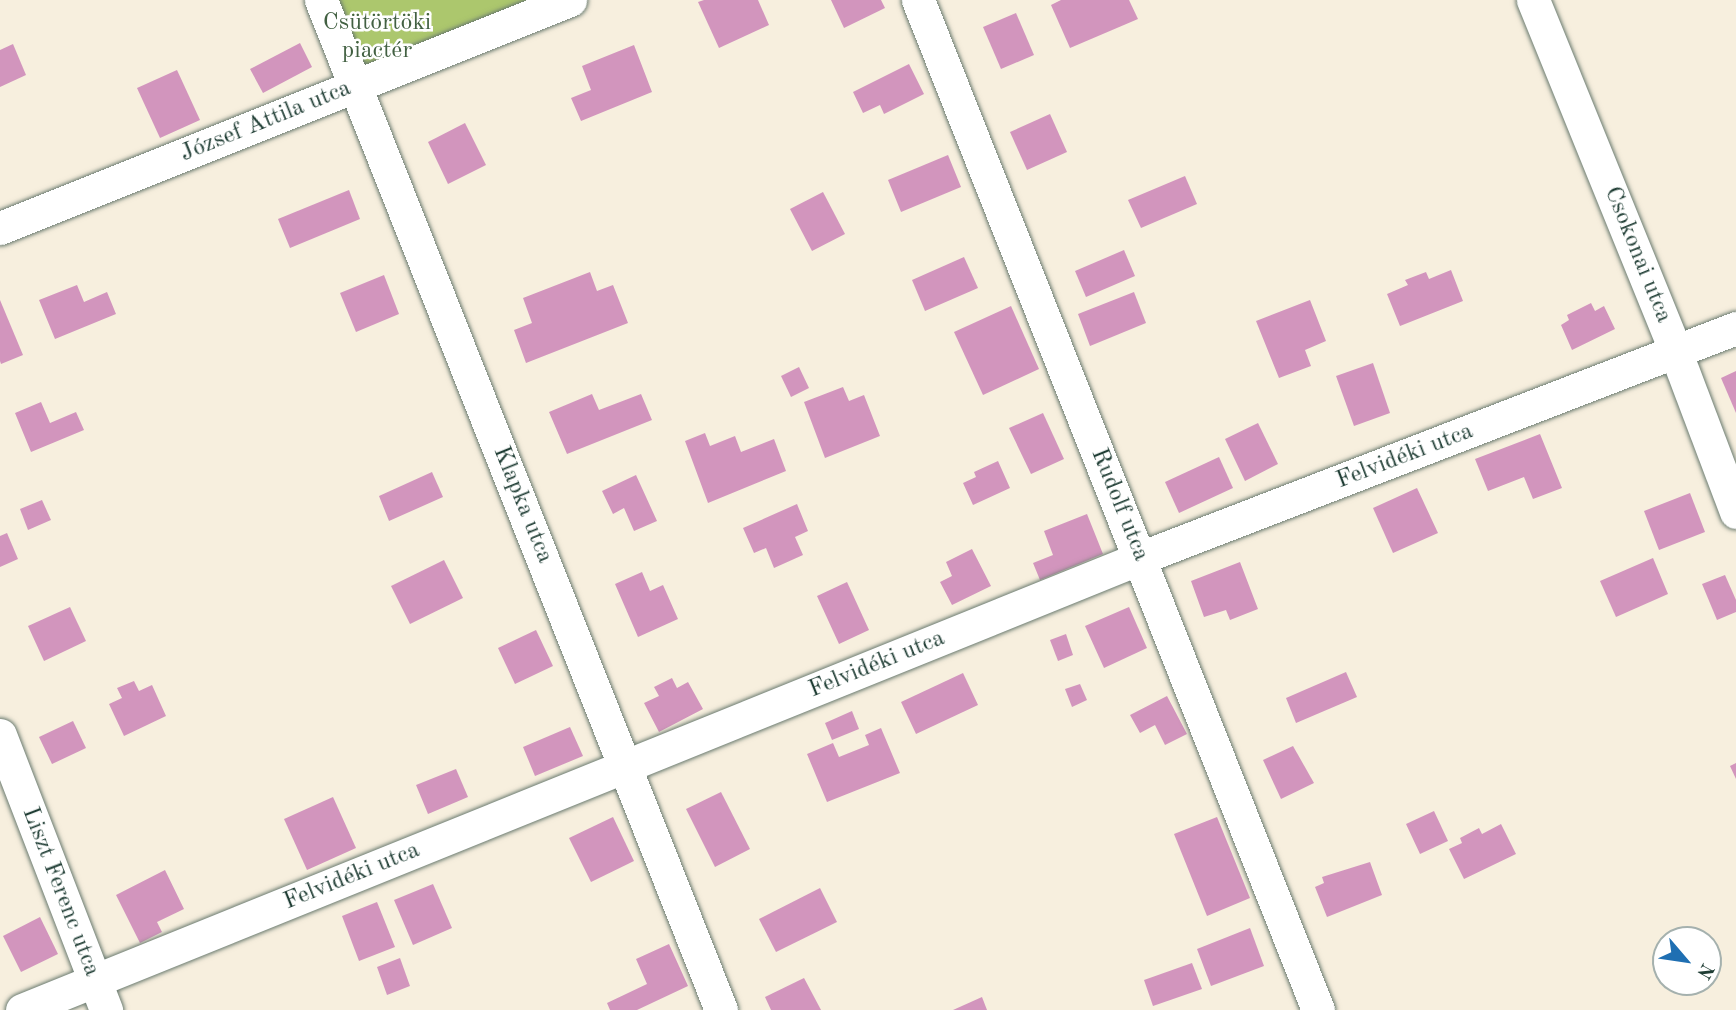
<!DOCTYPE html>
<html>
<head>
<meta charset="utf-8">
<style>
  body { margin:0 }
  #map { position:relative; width:1736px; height:1010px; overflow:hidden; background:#f7efde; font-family:"Old Standard TT",serif }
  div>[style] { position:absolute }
  .green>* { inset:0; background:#acc76d }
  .building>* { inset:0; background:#d295bd }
  .roads { filter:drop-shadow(0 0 2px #6b7b70) drop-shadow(0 0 2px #6b7b70) }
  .minor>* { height:33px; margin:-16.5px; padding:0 16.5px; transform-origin:16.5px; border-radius:16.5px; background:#fff }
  span { translate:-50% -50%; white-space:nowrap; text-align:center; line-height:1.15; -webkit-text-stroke:5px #fff; paint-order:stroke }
  .park-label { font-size:24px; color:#426042 }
  .street-label { font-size:24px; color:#1f3d34 }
  .north { position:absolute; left:1652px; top:926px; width:70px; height:70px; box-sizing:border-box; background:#fff; border:2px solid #a5b1ae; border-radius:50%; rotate:119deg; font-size:19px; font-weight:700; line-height:28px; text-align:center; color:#1f3d34 }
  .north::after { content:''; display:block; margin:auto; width:24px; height:32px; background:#1f6fb2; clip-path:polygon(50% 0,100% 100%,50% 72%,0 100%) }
</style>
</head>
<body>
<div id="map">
  <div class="green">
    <i style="clip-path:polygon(321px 0,570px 0,355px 87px)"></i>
  </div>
  <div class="building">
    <i style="clip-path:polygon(704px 0,758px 0,769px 25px,719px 48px,698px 2px)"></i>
    <i style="clip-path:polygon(831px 0,881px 0,885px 8px,844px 28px)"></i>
    <i style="clip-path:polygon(1061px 0,1129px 0,1138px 19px,1070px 48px,1051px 5px)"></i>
    <i style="clip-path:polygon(1016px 13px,1034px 55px,1001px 69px,983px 27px)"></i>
    <i style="clip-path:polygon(300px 43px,312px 67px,263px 93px,250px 69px)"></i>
    <i style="clip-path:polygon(13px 44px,26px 75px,0 87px,0 50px)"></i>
    <i style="clip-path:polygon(634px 45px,652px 92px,581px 121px,571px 98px,591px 90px,582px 66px)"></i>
    <i style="clip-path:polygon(909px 64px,924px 94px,884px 114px,880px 105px,863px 113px,853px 92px)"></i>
    <i style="clip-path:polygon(177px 70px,200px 120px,160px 138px,137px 88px)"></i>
    <i style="clip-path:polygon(1050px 114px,1067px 152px,1027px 170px,1010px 132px)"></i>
    <i style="clip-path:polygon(465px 123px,486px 165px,448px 184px,428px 142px)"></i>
    <i style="clip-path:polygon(948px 155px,961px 187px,901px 212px,888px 180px)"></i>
    <i style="clip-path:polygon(1185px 176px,1197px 204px,1141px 228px,1128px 200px)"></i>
    <i style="clip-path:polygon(349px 190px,360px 219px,290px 248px,278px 219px)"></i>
    <i style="clip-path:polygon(823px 192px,845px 234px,812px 251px,790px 209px)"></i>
    <i style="clip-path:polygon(1124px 250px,1135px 276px,1086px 297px,1075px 271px)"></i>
    <i style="clip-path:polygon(964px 257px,978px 288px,925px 311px,912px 280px)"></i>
    <i style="clip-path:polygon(1451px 270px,1463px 301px,1400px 326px,1387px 294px,1408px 285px,1405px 280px,1426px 272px,1429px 279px)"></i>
    <i style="clip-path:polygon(590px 272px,597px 291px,613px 285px,628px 323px,526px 363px,514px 330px,532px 323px,523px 298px)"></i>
    <i style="clip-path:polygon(384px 275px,399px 314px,356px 332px,340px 293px)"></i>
    <i style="clip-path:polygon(77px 285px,84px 302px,107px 292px,116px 314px,55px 339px,39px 300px)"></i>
    <i style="clip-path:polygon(1134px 292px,1146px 323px,1090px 346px,1078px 314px)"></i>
    <i style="clip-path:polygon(0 300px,23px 355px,1px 364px,0 361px)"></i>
    <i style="clip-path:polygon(1310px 300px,1326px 341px,1305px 350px,1311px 366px,1279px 378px,1256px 321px)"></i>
    <i style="clip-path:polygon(1591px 303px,1595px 311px,1604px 306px,1615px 329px,1572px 350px,1561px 325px,1569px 320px,1567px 315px)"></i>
    <i style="clip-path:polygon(1011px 306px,1039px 369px,983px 395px,954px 332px)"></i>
    <i style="clip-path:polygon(1373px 363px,1390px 413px,1354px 426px,1336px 376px)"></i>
    <i style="clip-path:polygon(799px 367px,809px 388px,791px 397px,781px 376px)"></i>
    <i style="clip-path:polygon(1736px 371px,1736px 413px,1721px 378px)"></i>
    <i style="clip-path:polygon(843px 387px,849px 401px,864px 395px,880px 436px,825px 458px,804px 402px)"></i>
    <i style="clip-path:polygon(592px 394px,599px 410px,641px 394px,652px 420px,567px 454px,549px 412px)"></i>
    <i style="clip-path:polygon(41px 402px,50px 423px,76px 412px,84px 430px,31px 452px,15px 413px)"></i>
    <i style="clip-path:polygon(1043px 413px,1064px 459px,1031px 474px,1009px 428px)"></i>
    <i style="clip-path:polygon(1258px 423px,1278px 464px,1245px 481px,1225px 439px)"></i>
    <i style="clip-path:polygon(705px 433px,710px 446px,735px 436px,741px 452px,774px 439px,786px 471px,708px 503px,685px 441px)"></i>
    <i style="clip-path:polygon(1540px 434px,1562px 488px,1533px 499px,1524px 477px,1488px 491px,1475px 459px)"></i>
    <i style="clip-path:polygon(1219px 457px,1233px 488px,1179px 513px,1165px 482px)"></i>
    <i style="clip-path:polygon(998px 461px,1010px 488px,973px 505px,963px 483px,976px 477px,974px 472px)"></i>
    <i style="clip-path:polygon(432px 472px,443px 497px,389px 521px,379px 496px)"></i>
    <i style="clip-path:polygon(636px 475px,657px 521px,634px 531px,624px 508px,613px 514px,602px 491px)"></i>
    <i style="clip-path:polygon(1417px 488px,1438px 533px,1393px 553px,1373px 508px)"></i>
    <i style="clip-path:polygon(1690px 493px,1705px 532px,1659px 550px,1644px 511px)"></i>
    <i style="clip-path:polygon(42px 500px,51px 520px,28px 530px,20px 509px)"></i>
    <i style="clip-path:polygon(797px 504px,808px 531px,795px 537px,803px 555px,774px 568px,766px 548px,754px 553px,743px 528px)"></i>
    <i style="clip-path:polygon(1087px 514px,1103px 554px,1040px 580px,1033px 563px,1053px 555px,1044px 531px)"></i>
    <i style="clip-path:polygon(7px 533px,18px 559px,0 567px,0 536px)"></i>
    <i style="clip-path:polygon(972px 549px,991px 586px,952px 605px,940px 582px,952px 576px,946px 562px)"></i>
    <i style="clip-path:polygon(1653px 558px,1668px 594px,1616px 617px,1600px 581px)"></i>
    <i style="clip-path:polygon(444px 560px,463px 598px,410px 624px,391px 586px)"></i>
    <i style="clip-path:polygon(1240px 562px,1258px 609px,1230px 620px,1226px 610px,1204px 617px,1191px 581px)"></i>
    <i style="clip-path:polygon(642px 572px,650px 591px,663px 585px,678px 619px,638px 637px,615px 584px)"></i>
    <i style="clip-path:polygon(1725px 575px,1736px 600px,1736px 612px,1717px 620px,1702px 584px)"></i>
    <i style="clip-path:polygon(847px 582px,869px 630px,839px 644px,817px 596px)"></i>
    <i style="clip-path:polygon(70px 607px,86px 641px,44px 661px,28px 626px)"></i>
    <i style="clip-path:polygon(1129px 607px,1147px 648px,1104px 668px,1085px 626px)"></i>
    <i style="clip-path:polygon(536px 630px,553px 666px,515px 684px,498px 648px)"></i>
    <i style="clip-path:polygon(1066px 634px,1073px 655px,1058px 661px,1050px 640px)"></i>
    <i style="clip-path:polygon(1346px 672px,1357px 697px,1296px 723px,1286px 698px)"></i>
    <i style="clip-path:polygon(963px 673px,978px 705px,916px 734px,901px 702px)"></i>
    <i style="clip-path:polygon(672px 678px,677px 688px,688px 682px,703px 709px,659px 732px,644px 703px,659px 696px,654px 687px)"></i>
    <i style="clip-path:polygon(134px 681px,139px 691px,152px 685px,166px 716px,124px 736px,109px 704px,122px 698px,117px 688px)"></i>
    <i style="clip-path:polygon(1080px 684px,1087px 700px,1072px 707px,1065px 689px)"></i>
    <i style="clip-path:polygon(1167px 696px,1187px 734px,1165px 745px,1155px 725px,1140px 733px,1130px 715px)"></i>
    <i style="clip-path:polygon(852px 711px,859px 729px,832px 740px,825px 723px)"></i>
    <i style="clip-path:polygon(73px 721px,86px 748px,52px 764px,39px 737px)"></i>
    <i style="clip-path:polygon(570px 727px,583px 756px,535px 776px,523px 747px)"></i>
    <i style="clip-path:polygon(881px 728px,900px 773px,827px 802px,807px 754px,833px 743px,839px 757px,869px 745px,865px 735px)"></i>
    <i style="clip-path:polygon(1293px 746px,1314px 783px,1281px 799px,1263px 760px)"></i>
    <i style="clip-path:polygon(1736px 763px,1736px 779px,1730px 766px)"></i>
    <i style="clip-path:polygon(456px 769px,468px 797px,428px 814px,416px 785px)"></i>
    <i style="clip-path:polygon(721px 792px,750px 849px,715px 867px,686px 809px)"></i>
    <i style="clip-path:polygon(333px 797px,356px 848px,307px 870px,284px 819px)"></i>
    <i style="clip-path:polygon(1434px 811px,1448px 841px,1420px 854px,1406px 824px)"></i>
    <i style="clip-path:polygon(613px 817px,634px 861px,591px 882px,569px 838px)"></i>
    <i style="clip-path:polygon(1217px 817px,1250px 898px,1207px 916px,1174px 834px)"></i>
    <i style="clip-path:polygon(1501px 824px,1516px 854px,1464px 879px,1449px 849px,1462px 843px,1460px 838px,1479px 828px,1482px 834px)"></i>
    <i style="clip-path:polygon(1370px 862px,1382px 895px,1327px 917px,1315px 887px,1324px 883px,1322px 877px)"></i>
    <i style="clip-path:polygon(165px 870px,184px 909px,157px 922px,162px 932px,140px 943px,116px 895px)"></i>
    <i style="clip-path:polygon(433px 884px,452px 928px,413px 945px,394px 900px)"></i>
    <i style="clip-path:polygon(820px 888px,837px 922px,776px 952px,759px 919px)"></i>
    <i style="clip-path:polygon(377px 902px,395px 947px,359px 961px,342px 916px)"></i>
    <i style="clip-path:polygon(40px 917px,58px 954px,21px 972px,3px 936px)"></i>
    <i style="clip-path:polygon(1250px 928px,1264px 966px,1211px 986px,1197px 949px)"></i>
    <i style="clip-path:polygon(669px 944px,688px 986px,637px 1010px,610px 1010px,607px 1003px,647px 984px,636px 959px)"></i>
    <i style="clip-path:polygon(400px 958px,410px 986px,387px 995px,377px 967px)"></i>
    <i style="clip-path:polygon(1192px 963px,1202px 989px,1153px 1006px,1144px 980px)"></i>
    <i style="clip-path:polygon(804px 978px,821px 1010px,771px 1010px,765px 997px)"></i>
    <i style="clip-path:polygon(982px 997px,987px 1010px,953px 1010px)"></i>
  </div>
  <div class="roads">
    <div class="minor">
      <i style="left:321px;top:0;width:1086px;rotate:68.39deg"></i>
      <i style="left:918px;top:0;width:1086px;rotate:68.39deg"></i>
      <i style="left:1533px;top:0;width:381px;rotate:67.9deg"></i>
      <i style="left:1676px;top:353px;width:170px;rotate:69.3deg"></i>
      <i style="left:0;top:228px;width:614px;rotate:-21.8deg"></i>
      <i style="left:0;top:735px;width:295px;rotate:68.9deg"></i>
      <i style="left:22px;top:1010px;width:1206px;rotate:-22.01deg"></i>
      <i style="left:1140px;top:558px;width:639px;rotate:-21.1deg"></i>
    </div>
  </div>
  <div class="park-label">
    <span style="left:377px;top:38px">Csütörtöki<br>piactér</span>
  </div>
  <div class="street-label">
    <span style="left:266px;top:122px;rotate:-22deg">József Attila utca</span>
    <span style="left:1637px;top:255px;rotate:68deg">Csokonai utca</span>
    <span style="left:1405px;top:457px;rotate:-21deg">Felvidéki utca</span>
    <span style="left:522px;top:505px;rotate:68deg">Klapka utca</span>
    <span style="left:1119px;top:505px;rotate:68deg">Rudolf utca</span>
    <span style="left:877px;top:665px;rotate:-22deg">Felvidéki utca</span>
    <span style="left:352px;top:877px;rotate:-22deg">Felvidéki utca</span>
    <span style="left:60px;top:892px;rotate:69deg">Liszt Ferenc utca</span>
  </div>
  <div class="north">N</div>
</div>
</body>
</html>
